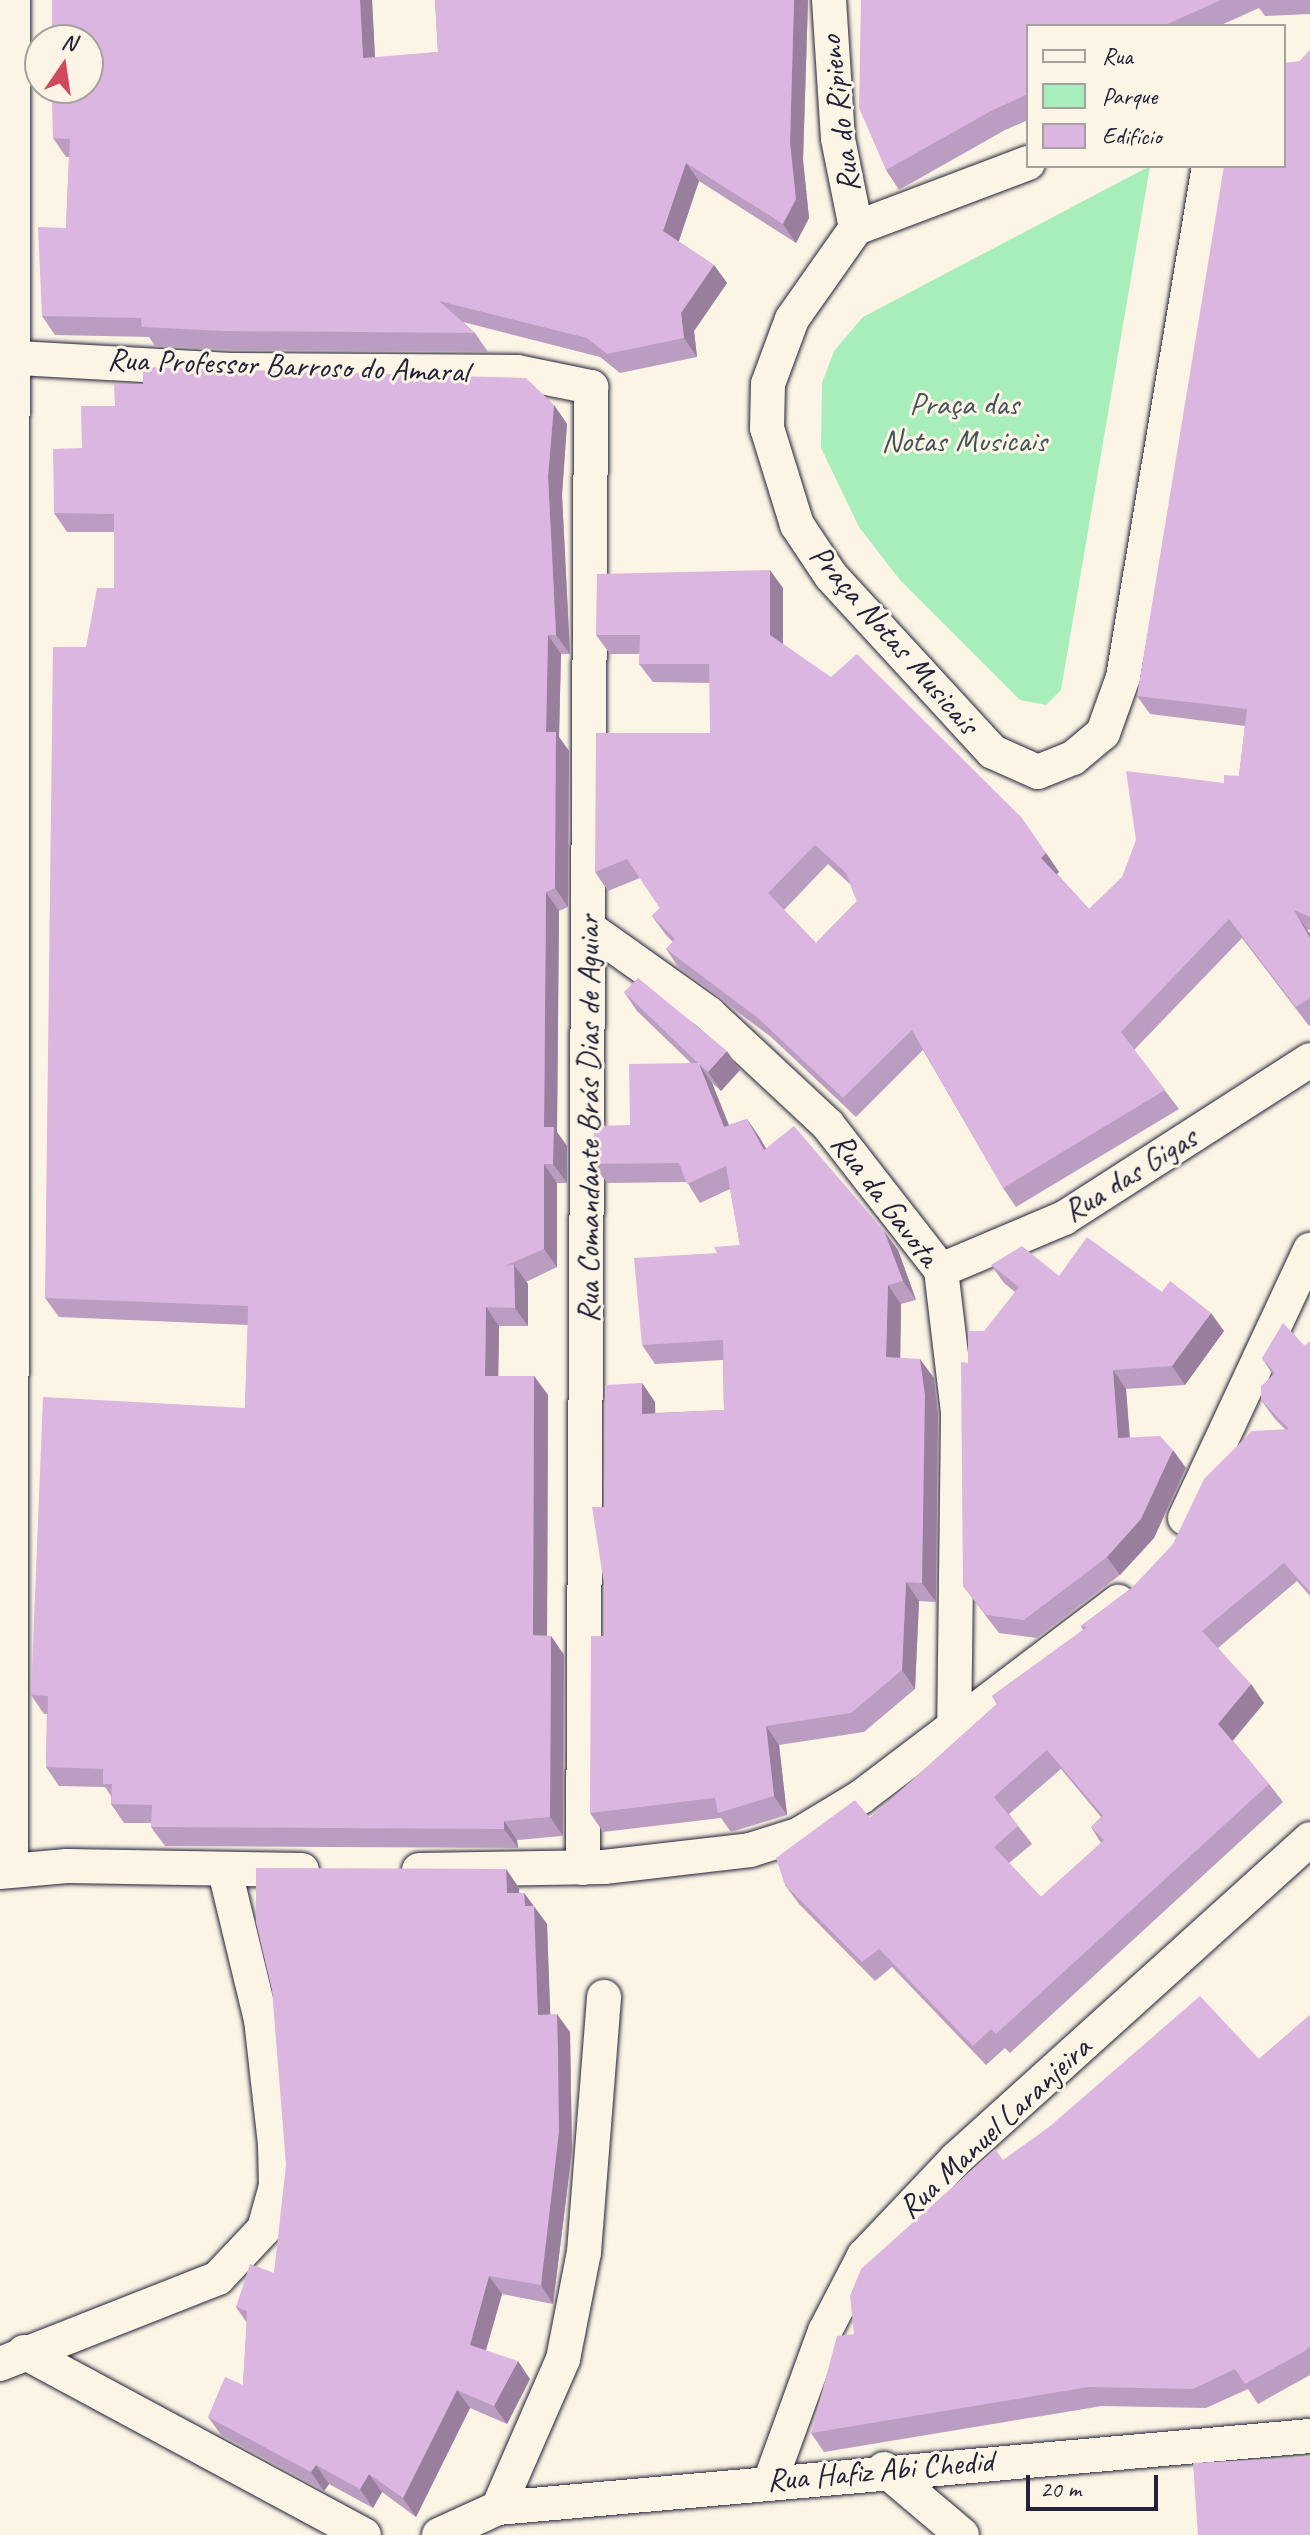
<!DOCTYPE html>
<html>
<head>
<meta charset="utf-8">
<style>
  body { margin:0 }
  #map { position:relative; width:1310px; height:2535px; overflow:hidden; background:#fcf5e5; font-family:Caveat,sans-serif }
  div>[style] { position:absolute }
  .green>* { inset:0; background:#a7eebb }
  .roads { filter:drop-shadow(0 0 2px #22223b) drop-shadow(0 0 2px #22223b) }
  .street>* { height:34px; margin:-17px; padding:0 17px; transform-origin:17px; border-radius:17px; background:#fcf5e5 }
  .wall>* { inset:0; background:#bb9dc1 }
  .shaded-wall>* { inset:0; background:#997f9d }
  .building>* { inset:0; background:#dab6e0 }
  span { translate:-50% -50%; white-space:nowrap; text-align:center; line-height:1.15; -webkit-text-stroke:6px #fcf5e5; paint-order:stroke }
  .street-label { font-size:32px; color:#22223b }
  .park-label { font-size:32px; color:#43555b }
  .legend { position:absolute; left:1026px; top:24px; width:260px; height:144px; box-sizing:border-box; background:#fcf5e5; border:2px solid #a5a1a1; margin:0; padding:10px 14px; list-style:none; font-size:24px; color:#22223b }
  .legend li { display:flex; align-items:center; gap:16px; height:40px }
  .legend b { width:40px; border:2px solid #a5a1a1 }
  .north { position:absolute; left:24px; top:24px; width:80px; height:80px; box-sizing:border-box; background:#fcf5e5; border:2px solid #a5a1a1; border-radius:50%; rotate:13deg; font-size:22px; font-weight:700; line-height:32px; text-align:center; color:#22223b }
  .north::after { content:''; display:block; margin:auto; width:28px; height:36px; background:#d1495b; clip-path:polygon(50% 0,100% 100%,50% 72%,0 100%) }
  .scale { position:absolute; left:1026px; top:2475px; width:132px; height:36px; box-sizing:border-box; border:4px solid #22223b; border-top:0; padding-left:10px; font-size:24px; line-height:28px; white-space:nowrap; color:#22223b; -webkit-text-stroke:6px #fcf5e5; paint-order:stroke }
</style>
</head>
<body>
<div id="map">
  <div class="green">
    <i style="clip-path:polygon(1150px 166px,1061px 690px,1046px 705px,1020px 700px,900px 580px,859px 527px,821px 448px,822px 383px,834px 351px,863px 317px)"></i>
  </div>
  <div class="roads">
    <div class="street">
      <i style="left:829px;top:0;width:139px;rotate:86.3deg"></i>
      <i style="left:838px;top:139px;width:91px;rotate:78.6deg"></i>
      <i style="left:1028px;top:163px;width:184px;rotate:159.3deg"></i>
      <i style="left:856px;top:228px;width:111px;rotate:125.1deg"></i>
      <i style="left:792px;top:319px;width:69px;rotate:110.3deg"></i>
      <i style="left:768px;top:384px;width:44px;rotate:91.3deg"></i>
      <i style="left:767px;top:428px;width:102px;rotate:72.8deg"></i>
      <i style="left:797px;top:525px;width:61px;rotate:56.3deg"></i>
      <i style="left:831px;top:576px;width:239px;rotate:47.4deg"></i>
      <i style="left:993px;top:752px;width:49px;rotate:24deg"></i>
      <i style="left:1038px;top:772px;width:38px;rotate:-22deg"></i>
      <i style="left:1073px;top:758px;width:39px;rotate:-40deg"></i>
      <i style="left:1103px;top:733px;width:59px;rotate:-70.3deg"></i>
      <i style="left:1123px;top:677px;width:518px;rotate:-80.45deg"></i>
      <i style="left:0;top:357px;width:235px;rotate:3.2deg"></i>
      <i style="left:235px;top:370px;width:282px;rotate:0.4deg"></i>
      <i style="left:517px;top:372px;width:76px;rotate:11.5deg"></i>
      <i style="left:591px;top:387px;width:1481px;rotate:90.31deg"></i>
      <i style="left:590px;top:929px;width:145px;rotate:35.4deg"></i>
      <i style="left:708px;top:1013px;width:164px;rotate:43deg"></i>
      <i style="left:828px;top:1125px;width:184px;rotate:52.1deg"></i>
      <i style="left:941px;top:1270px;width:144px;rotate:83.2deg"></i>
      <i style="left:958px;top:1413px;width:314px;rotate:90.7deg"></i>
      <i style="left:941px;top:1270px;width:134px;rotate:-22.9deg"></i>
      <i style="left:1064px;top:1218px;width:292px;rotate:-32.7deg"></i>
      <i style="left:1185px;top:1518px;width:296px;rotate:-65deg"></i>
      <i style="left:11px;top:1869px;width:1869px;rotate:-89.94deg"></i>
      <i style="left:419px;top:1870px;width:185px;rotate:-0.9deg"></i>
      <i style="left:604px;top:1867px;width:147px;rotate:-6.6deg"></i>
      <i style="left:750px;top:1850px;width:50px;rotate:-17.4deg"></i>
      <i style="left:798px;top:1835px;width:74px;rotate:-31.1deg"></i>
      <i style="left:861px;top:1797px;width:323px;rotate:-37.2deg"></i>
      <i style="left:0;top:1872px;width:67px;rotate:-5.1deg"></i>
      <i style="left:67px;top:1866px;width:235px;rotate:1deg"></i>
      <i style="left:24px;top:2352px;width:386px;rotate:28.3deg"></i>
      <i style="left:0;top:2364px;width:234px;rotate:-21.5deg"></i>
      <i style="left:218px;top:2278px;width:67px;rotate:-46.8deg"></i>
      <i style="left:264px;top:2229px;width:45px;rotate:-74.4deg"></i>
      <i style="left:276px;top:2186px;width:42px;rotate:-91.4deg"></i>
      <i style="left:275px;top:2144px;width:125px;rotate:-96.4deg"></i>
      <i style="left:261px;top:2020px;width:153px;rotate:-103.6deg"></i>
      <i style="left:884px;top:2469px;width:102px;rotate:40.2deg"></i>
      <i style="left:770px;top:2482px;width:161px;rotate:-70deg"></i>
      <i style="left:825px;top:2331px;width:85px;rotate:-62.5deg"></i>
      <i style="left:864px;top:2256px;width:134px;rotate:-46.5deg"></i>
      <i style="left:956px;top:2159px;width:477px;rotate:-42.1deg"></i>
      <i style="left:498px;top:2508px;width:163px;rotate:-66.4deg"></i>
      <i style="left:563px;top:2359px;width:109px;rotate:-78.9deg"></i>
      <i style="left:584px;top:2252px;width:256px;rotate:-85.5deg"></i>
      <i style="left:439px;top:2535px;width:65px;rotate:-24.6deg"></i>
      <i style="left:498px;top:2508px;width:815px;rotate:-5.07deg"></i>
    </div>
  </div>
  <div class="wall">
    <i style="clip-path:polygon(52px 0,372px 0,375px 58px,438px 52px,435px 0,808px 0,803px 160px,809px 218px,796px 243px,699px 181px,678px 241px,714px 265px,727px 283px,694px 331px,697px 357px,620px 373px,600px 357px,463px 322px,475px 333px,488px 352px,236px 350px,155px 346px,149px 337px,55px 335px,42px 316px,66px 228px,69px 157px,66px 157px,53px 138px)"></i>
    <i style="clip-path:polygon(861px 0,1310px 0,1310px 14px,1265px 16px,1259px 8px,1219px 26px,1028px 26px,1028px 120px,1005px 130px,899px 190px,886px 170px)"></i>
    <i style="clip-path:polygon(evenodd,1310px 50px,1310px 930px,1307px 929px,1310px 934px,1310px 1025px,1309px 1026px,1242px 938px,1134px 1050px,1179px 1109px,1016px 1207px,1003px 1188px,923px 1050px,856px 1117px,771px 1037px,679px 968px,666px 949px,673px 942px,666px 935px,652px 916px,660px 908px,640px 878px,608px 891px,595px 872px,710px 733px,710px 683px,653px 682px,639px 664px,640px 654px,610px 654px,596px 635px,783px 588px,783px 644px,1021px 817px,1059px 872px,1057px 874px,1089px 909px,1224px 783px,1239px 776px,1245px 726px,1150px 714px,1137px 696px,1300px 61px,1310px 50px,828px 864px,850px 884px,857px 901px,816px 943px,784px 910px,828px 864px)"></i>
    <i style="clip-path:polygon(554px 405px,567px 424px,562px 495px,570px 654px,561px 654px,559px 737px,569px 751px,568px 907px,559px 911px,557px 1132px,567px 1146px,567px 1183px,557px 1183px,557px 1267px,526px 1282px,528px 1284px,528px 1326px,499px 1326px,498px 1376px,534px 1376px,548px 1395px,547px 1636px,551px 1636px,564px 1655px,563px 1836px,517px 1840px,518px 1848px,165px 1846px,151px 1827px,152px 1823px,124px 1823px,111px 1804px,111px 1796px,105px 1787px,59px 1786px,46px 1767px,47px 1714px,44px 1714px,31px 1695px,245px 1408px,248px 1325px,59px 1317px,45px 1298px,86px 647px,114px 588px,114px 532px,67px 532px,54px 513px,82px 448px)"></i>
    <i style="clip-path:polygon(624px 992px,740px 1070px,721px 1091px,712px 1083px,729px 1125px,747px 1119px,766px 1148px,884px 1231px,898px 1250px,916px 1300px,901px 1304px,900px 1358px,934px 1378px,938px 1414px,936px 1602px,919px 1601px,915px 1689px,864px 1732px,779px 1745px,787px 1815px,731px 1832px,721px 1818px,603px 1832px,590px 1813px,604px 1636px,604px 1507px,642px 1383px,655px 1402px,655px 1413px,724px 1410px,723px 1360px,655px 1364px,642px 1345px,717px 1253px,740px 1245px,730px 1189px,700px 1203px,687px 1182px,607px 1183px,593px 1164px,691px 1063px,637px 1011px)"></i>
    <i style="clip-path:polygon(991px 1265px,1059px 1276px,1162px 1292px,1224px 1331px,1185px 1385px,1126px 1389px,1130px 1438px,1186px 1468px,1154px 1538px,1120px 1575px,1037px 1638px,999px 1633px,963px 1586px,968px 1363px,1015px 1292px,1004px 1283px)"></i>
    <i style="clip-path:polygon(evenodd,1310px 1341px,1310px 1596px,1297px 1581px,1218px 1648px,1264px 1703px,1233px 1741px,1269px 1784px,1283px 1802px,1010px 2053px,1005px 2048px,986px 2065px,892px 1967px,875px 1981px,799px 1904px,785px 1885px,870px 1818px,997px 1704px,992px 1696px,1083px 1630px,1081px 1626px,1133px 1587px,1285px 1429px,1275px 1419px,1261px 1400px,1273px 1375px,1262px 1358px,1305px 1346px,1310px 1341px,1061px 1769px,1101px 1817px,1091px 1827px,1101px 1843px,1041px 1897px,1009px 1863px,1032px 1844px,1009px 1814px,1061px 1769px)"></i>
    <i style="clip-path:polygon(506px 1869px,519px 1888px,519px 1893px,524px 1893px,547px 1924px,550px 2014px,570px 2032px,572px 2151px,553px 2304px,502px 2294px,486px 2351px,530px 2379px,507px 2424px,470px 2408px,416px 2517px,382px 2492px,373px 2508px,329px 2484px,324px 2491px,221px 2435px,208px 2417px,243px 2385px,247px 2323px,236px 2307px,274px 2273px)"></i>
    <i style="clip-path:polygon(1310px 2015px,1310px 2375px,1258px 2404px,1248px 2389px,1206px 2408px,1102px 2406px,824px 2452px,811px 2433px,854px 2334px,1003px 2160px,1259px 2059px)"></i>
  </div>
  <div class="shaded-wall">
    <i style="clip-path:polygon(360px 0,372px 0,376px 77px,363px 58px)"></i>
    <i style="clip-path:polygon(794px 0,808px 0,803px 160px,809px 218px,796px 243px,783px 224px,790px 142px)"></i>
    <i style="clip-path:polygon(686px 163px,699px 181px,676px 250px,663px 231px)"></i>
    <i style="clip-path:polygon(714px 265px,727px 283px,694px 331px,697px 357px,684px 338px,681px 313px)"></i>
    <i style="clip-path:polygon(554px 405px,567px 424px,562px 495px,570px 654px,556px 635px,548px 476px)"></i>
    <i style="clip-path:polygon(770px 570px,783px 588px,783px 654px,770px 635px)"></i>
    <i style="clip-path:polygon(548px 635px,561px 654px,559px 737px,569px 751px,568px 907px,555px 888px,546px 732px)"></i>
    <i style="clip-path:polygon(1046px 853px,1059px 872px,1054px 876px,1041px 858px)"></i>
    <i style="clip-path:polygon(546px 892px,559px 911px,557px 1132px,567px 1146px,567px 1183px,553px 1164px,544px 1127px)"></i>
    <i style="clip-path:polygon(1294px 910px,1310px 934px,1310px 938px)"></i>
    <i style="clip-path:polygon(727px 1051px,740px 1070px,721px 1091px,708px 1072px)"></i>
    <i style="clip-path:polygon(699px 1064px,712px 1083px,737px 1146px,724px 1127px)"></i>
    <i style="clip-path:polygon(747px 1119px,760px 1138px,777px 1169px,764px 1150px)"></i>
    <i style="clip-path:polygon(544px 1164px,557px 1183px,557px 1267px,544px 1249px)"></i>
    <i style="clip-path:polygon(884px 1231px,898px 1250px,916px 1300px,903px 1281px)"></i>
    <i style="clip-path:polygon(514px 1265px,528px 1284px,528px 1326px,515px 1308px)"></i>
    <i style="clip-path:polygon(888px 1285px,901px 1304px,900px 1376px,886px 1357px)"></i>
    <i style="clip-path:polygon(486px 1307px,499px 1326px,498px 1395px,485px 1376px)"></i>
    <i style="clip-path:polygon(1211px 1313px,1224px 1331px,1185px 1385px,1172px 1366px)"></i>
    <i style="clip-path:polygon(920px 1359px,934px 1378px,938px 1414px,936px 1602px,922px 1583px)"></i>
    <i style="clip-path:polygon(1113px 1370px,1126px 1389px,1131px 1457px,1118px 1438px)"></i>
    <i style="clip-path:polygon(534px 1376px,548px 1395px,547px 1654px,533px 1635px)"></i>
    <i style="clip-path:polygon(642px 1383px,655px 1402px,656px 1432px,642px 1414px)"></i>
    <i style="clip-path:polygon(1173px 1450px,1186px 1468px,1154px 1538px,1120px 1575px,1107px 1557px)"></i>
    <i style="clip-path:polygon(906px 1582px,919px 1601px,915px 1689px,902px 1670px)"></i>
    <i style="clip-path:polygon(551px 1636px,564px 1655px,563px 1836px,550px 1817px)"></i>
    <i style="clip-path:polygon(1251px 1684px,1264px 1703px,1231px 1742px,1218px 1724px)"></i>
    <i style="clip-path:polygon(766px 1726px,779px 1745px,787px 1815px,774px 1796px)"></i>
    <i style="clip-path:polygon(504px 1821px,517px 1840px,518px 1848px,504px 1829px)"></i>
    <i style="clip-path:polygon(506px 1869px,519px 1888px,520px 1912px,507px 1893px)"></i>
    <i style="clip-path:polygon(524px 1893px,547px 1924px,551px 2033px,538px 2015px)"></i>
    <i style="clip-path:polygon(557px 2014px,570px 2032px,572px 2151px,553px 2304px,541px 2285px)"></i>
    <i style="clip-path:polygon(489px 2276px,502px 2294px,482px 2363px,470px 2345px)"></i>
    <i style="clip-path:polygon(518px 2361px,530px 2379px,507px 2424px,494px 2406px)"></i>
    <i style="clip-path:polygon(457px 2390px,470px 2408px,416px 2517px,403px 2498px)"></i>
    <i style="clip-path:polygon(316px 2465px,329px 2484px,324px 2491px,311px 2472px)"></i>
    <i style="clip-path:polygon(369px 2474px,382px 2492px,373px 2508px,360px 2489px)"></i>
  </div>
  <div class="building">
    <i style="clip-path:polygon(52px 0,360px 0,363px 58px,438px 52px,435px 0,794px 0,790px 142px,796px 199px,783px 224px,686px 163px,663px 231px,714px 265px,681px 313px,684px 338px,607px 354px,587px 338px,439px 301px,475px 333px,223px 331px,142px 327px,141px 318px,42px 316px,38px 227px,66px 228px,70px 139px,53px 138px,52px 88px,88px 88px,88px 40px,52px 40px)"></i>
    <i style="clip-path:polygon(861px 0,1221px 0,1163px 26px,1028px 26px,1028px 94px,991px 111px,886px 170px,859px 108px)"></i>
    <i style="clip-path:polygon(evenodd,1310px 50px,1310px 917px,1294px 910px,1310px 938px,1310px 998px,1296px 1007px,1229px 919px,1121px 1032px,1165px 1090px,1003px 1188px,912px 1030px,843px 1098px,758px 1018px,666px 949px,675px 939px,652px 916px,660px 908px,627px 859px,595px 872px,596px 733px,710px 733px,709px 664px,639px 664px,640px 635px,596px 635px,597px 574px,770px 570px,770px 635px,831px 677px,857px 654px,1021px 817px,1046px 853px,1041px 858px,1089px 909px,1122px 877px,1136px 840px,1126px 771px,1224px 783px,1224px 775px,1239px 776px,1247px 709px,1137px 696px,1224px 166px,1284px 166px,1284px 63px,1300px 61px,1310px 50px,815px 845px,846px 873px,857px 901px,816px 943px,768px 893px,815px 845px)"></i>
    <i style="clip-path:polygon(143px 367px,526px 378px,554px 405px,548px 476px,556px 635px,548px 635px,546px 732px,556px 732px,555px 888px,546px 892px,544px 1127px,554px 1127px,553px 1164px,544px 1164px,544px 1249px,505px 1266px,514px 1265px,515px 1308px,486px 1307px,485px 1376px,534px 1376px,533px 1635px,551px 1636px,550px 1817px,504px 1821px,504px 1829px,151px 1827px,152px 1805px,111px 1804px,112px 1784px,103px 1784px,103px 1769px,46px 1767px,48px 1696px,31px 1695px,43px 1397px,245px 1408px,248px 1306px,45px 1298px,53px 647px,86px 647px,97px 588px,114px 588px,114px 514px,54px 513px,53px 449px,82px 448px,81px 406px,115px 406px,114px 384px,143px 384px)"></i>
    <i style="clip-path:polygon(638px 978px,727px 1051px,708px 1072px,699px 1064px,724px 1127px,747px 1119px,764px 1150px,794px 1126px,884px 1231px,903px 1281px,888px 1285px,886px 1357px,920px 1359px,925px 1395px,922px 1583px,906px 1582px,902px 1670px,851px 1713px,766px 1726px,774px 1796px,718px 1813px,715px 1798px,590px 1813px,591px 1636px,604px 1636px,604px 1584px,592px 1507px,604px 1507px,605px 1385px,642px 1383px,642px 1414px,724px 1410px,723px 1340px,642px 1345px,634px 1258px,717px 1253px,714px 1247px,740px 1245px,726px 1166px,687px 1184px,679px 1163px,593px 1164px,594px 1126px,630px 1125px,629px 1064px,698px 1063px,624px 992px)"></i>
    <i style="clip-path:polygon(1087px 1237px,1162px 1292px,1170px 1281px,1211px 1313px,1172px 1366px,1113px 1370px,1118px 1438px,1160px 1436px,1173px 1450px,1141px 1519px,1107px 1557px,1024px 1620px,986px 1615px,963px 1586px,961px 1362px,968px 1363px,968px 1331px,984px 1331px,1019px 1287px,991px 1265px,1022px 1246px,1059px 1276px)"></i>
    <i style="clip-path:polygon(evenodd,1283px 1323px,1305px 1346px,1310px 1341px,1310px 1592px,1284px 1563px,1202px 1631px,1251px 1684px,1218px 1724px,1269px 1784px,996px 2034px,991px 2029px,973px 2046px,879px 1949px,862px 1962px,785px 1885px,776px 1858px,855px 1800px,870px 1818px,998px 1703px,992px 1696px,1087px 1627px,1081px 1626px,1133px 1587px,1173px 1544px,1204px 1479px,1252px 1431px,1289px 1429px,1261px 1400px,1261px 1386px,1275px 1373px,1262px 1358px,1283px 1323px,1047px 1750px,1103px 1816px,1091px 1827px,1104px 1840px,1041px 1897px,994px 1847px,1018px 1826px,994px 1797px,1047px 1750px)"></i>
    <i style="clip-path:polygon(256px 1868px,506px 1869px,507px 1893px,524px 1893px,525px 1906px,534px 1906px,538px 2015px,557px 2014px,558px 2051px,559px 2132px,541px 2285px,489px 2276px,470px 2345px,518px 2361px,494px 2406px,457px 2390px,403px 2498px,369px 2474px,360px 2489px,316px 2465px,311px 2472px,208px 2417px,225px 2377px,243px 2385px,247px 2311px,236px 2307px,250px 2264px,274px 2273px,286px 2165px,272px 1990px,256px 1922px)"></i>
    <i style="clip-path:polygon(1200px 1996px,1259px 2059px,1310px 2015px,1310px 2346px,1305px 2351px,1245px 2384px,1235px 2369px,1193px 2389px,1089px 2387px,811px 2433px,837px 2336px,854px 2334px,850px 2296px,861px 2269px,995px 2149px,1003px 2160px,1049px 2127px)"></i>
    <i style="clip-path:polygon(1310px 2457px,1310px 2535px,1198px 2535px,1193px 2463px)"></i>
  </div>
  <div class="street-label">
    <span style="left:840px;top:114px;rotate:-97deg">Rua do Ripieno</span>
    <span style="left:288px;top:366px;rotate:2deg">Rua Professor Barroso do Amaral</span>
    <span style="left:894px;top:640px;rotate:49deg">Praça Notas Musicais</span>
    <span style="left:589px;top:1119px;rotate:-90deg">Rua Comandante Brás Dias de Aguiar</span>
    <span style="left:1130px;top:1175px;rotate:-32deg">Rua das Gigas</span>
    <span style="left:885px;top:1200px;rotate:53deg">Rua da Gavota</span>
    <span style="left:995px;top:2128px;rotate:-43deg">Rua Manuel Laranjeira</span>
    <span style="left:880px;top:2471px;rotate:-5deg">Rua Hafiz Abi Chedid</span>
  </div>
  <div class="park-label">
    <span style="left:964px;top:423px">Praça das<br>Notas Musicais</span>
  </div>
  <ul class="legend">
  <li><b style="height:10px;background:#fcf5e5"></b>Rua</li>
  <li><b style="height:22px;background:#a7eebb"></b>Parque</li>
  <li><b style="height:22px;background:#dab6e0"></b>Edifício</li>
  </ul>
  <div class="north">N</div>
  <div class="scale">20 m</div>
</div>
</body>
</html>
